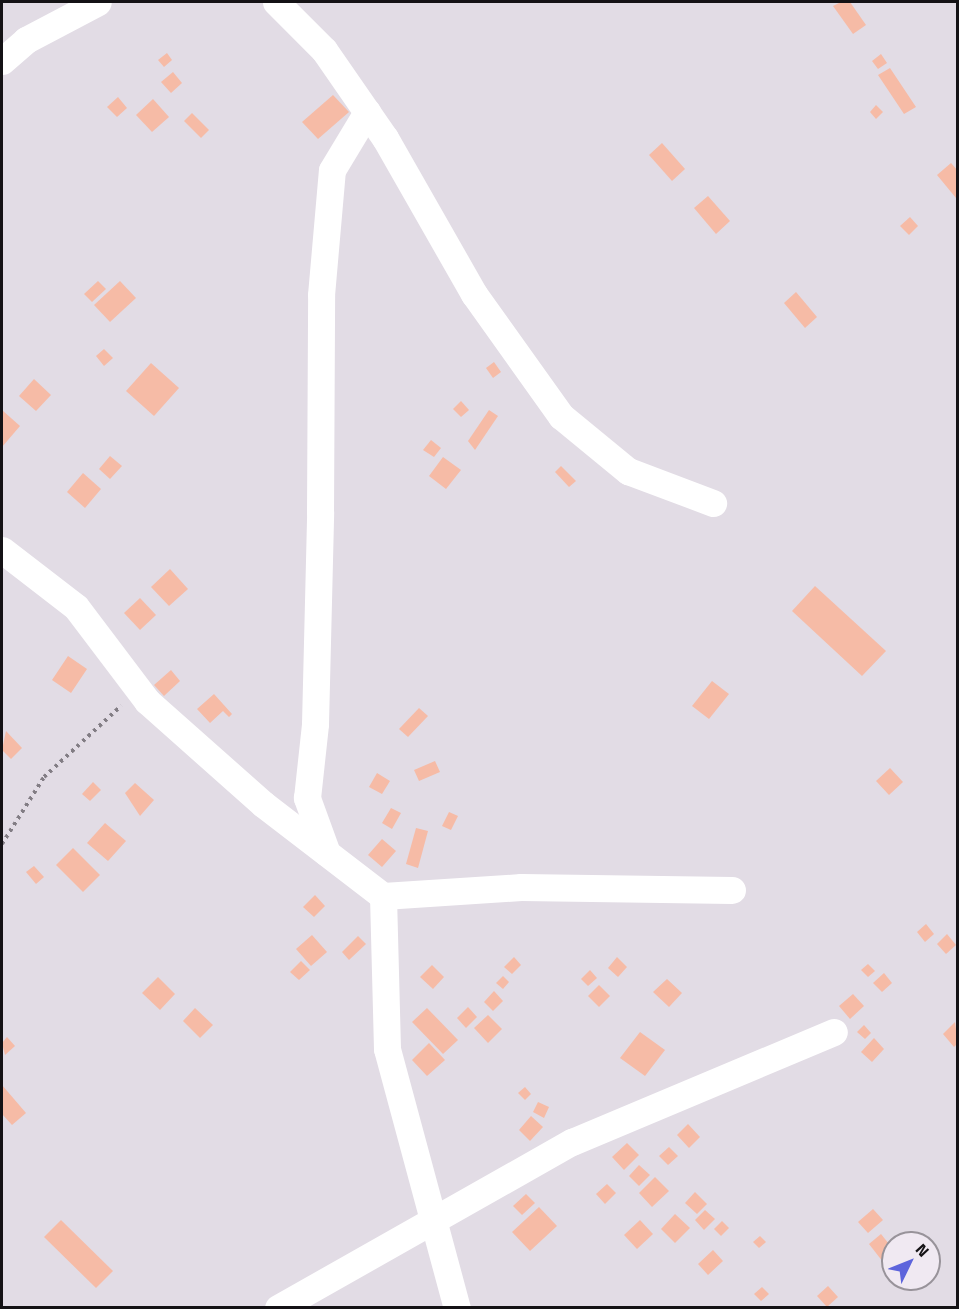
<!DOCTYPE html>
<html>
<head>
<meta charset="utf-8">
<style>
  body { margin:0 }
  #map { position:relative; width:959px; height:1309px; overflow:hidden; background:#e2dce5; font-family:"Titillium Web",sans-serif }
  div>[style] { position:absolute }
  .building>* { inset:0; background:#f6bba6 }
  .path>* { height:4px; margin-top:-2px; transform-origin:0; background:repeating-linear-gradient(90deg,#827d84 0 3px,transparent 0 7.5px) }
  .street>* { height:27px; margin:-13.5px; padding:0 13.5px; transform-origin:13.5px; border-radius:13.5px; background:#fff }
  span { translate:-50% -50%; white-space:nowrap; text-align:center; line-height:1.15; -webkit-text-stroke:5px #f0e9f2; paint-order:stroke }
  .frame { position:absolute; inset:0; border:3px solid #141215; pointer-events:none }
  .north { position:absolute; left:881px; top:1231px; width:60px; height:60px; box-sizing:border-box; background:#f0e9f2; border:2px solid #98939a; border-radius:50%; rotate:47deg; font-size:16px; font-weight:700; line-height:24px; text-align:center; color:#141215 }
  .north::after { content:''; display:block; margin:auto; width:21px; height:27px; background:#5d64dc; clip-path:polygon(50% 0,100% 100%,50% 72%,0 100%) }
</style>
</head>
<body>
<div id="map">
  <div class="building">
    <i style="clip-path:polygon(841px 2px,850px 2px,866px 25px,853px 34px,833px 6px)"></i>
    <i style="clip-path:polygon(167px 53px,172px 60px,164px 67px,158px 60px)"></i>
    <i style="clip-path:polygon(881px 54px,887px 63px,878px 69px,872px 61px)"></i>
    <i style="clip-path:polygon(890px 68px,916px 107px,904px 114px,878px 75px)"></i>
    <i style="clip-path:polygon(173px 72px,182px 83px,171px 93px,161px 82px)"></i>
    <i style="clip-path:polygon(333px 95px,349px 112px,318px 139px,302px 122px)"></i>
    <i style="clip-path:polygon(118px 97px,127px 108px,117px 117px,107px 107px)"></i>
    <i style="clip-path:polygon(153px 99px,169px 117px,152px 132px,136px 115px)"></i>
    <i style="clip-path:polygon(876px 105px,883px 112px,876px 119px,870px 112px)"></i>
    <i style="clip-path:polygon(192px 113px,209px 130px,201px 138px,184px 121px)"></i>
    <i style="clip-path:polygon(662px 143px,685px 169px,672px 181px,649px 155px)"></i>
    <i style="clip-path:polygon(951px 163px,958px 171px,956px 198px,937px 175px)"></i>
    <i style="clip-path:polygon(708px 196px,730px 221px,716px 234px,694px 208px)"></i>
    <i style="clip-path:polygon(910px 217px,918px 226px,909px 235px,900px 226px)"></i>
    <i style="clip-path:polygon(98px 281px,106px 289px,92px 302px,84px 294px)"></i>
    <i style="clip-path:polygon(120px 281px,136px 298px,110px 322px,94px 305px)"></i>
    <i style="clip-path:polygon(796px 292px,817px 317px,805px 328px,784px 303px)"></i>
    <i style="clip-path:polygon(104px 349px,113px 358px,104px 366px,96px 356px)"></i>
    <i style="clip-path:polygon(494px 362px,501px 372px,493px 378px,486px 368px)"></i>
    <i style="clip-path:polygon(151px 363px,179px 388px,154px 416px,126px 391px)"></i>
    <i style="clip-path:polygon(34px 379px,51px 395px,36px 411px,19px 396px)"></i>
    <i style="clip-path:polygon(461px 401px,469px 410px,461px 417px,453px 409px)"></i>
    <i style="clip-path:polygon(2px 410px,20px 426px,2px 447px)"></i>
    <i style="clip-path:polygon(489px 410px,498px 416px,475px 450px,468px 441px)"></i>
    <i style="clip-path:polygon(431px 440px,441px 448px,434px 457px,423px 450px)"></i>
    <i style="clip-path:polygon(110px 456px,122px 466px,110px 479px,99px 469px)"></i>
    <i style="clip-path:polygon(443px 457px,461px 470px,446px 489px,429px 476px)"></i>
    <i style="clip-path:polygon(561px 466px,576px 481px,569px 487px,555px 472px)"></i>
    <i style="clip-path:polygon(83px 473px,101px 489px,85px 508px,67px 492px)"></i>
    <i style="clip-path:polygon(170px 569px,188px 589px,169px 606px,151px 587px)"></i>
    <i style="clip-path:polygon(815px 586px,886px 651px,862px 676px,792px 611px)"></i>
    <i style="clip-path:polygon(140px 598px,156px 615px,140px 630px,124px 613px)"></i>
    <i style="clip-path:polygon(68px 656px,87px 669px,71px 693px,52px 680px)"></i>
    <i style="clip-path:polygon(171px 670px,180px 681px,164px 696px,154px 685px)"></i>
    <i style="clip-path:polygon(712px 681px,729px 694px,709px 719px,692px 706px)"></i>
    <i style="clip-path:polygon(214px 694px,232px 714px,229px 717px,223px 711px,210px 723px,197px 709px)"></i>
    <i style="clip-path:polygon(419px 708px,428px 716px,408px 737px,399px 729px)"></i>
    <i style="clip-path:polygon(6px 731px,22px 748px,11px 759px,2px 750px)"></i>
    <i style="clip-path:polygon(435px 761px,440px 772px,419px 781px,414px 770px)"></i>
    <i style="clip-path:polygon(890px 768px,903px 782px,889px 795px,876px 781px)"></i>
    <i style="clip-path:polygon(377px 773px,390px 781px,382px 794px,369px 787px)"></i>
    <i style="clip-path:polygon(93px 782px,101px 790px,90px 801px,82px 794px)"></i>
    <i style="clip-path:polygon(135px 783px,154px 800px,140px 816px,125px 793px)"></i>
    <i style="clip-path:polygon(391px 808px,401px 813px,392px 829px,382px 823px)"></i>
    <i style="clip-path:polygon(449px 812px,458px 816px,451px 830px,442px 826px)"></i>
    <i style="clip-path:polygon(105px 823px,126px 841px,108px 861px,87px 843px)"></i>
    <i style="clip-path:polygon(416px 828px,428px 831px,418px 868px,406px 864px)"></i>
    <i style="clip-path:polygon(382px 839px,396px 851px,382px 867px,368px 855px)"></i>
    <i style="clip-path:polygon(73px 848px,100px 875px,83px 892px,56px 865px)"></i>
    <i style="clip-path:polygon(34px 866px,44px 877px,36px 884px,26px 872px)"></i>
    <i style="clip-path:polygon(315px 895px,325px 906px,314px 917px,303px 907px)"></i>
    <i style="clip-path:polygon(926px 924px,934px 934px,925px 942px,917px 932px)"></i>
    <i style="clip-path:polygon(947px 934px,956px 945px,946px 954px,937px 944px)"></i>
    <i style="clip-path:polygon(312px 935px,327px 952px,311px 966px,296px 949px)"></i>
    <i style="clip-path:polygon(358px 936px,366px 944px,349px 960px,342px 952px)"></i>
    <i style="clip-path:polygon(514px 957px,521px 965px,512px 974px,504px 967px)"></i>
    <i style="clip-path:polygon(617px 957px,627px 967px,618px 977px,608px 968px)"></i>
    <i style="clip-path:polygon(301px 961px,310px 970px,299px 980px,290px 972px)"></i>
    <i style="clip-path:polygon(868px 964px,875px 971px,868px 977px,861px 970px)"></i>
    <i style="clip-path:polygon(432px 965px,444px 977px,433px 989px,420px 977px)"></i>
    <i style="clip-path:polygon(590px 970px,597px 978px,588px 986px,581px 979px)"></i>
    <i style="clip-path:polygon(884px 973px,892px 983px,882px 992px,873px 983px)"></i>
    <i style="clip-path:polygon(503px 976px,509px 982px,503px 989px,496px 983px)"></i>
    <i style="clip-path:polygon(158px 977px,175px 994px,160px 1010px,142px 993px)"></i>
    <i style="clip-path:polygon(667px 979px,682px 993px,669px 1007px,653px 992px)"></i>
    <i style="clip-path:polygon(599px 985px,610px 996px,599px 1007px,588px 996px)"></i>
    <i style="clip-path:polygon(494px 991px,503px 1001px,493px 1011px,484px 1002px)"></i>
    <i style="clip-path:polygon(853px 994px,864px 1006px,850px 1019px,839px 1006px)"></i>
    <i style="clip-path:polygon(468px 1007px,477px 1017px,466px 1028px,457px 1018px)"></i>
    <i style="clip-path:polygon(195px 1008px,213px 1025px,200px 1038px,183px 1021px)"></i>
    <i style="clip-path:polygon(427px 1008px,458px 1040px,443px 1054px,412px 1022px)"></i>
    <i style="clip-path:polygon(488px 1015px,502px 1029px,488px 1043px,474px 1028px)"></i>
    <i style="clip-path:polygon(955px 1022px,958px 1043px,954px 1047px,943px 1034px)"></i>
    <i style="clip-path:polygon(864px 1025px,871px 1033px,865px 1039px,857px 1032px)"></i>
    <i style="clip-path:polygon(640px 1032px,665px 1050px,645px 1076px,620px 1058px)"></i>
    <i style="clip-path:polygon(7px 1037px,15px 1046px,5px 1055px,2px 1043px)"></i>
    <i style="clip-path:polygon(874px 1038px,884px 1049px,872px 1062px,861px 1052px)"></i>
    <i style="clip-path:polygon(429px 1043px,445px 1060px,427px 1076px,412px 1060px)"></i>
    <i style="clip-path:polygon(2px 1085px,26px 1113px,12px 1125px,2px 1114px)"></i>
    <i style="clip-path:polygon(525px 1087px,531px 1094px,525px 1100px,518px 1093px)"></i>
    <i style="clip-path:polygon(538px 1102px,549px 1107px,544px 1118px,533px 1112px)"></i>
    <i style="clip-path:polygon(531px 1116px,543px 1127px,530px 1141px,519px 1130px)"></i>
    <i style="clip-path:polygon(688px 1124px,700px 1137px,689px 1148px,677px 1135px)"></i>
    <i style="clip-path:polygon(627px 1143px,639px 1155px,624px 1170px,612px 1157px)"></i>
    <i style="clip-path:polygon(669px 1147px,678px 1156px,668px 1165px,659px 1156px)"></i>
    <i style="clip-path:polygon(639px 1165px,650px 1175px,639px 1186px,629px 1176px)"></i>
    <i style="clip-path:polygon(655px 1177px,669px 1191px,652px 1207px,639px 1193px)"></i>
    <i style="clip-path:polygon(607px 1184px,616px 1193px,605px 1204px,596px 1194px)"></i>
    <i style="clip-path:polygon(695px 1192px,707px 1204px,697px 1214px,685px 1203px)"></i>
    <i style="clip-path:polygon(526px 1194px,535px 1203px,522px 1215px,513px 1206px)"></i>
    <i style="clip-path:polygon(539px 1207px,557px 1226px,530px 1251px,512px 1232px)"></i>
    <i style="clip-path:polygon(873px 1209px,883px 1220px,868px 1233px,858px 1222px)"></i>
    <i style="clip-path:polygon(705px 1210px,715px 1219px,704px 1230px,695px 1220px)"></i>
    <i style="clip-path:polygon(675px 1214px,690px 1228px,675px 1243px,661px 1229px)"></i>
    <i style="clip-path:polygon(61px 1220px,113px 1271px,96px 1288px,44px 1237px)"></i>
    <i style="clip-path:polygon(640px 1220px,653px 1234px,637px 1249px,624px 1235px)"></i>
    <i style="clip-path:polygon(722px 1221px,729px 1228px,721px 1236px,714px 1229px)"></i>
    <i style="clip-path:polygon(881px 1234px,893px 1249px,883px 1262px,869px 1244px)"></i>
    <i style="clip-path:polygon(760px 1236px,766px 1242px,759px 1248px,753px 1242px)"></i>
    <i style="clip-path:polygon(713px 1250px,723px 1261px,708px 1275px,698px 1264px)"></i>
    <i style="clip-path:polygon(828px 1286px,838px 1297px,827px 1307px,817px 1296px)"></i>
    <i style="clip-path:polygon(762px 1287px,769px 1294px,761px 1301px,754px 1294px)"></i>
  </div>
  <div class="path">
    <i style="left:2px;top:844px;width:79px;rotate:-57.9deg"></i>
    <i style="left:44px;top:777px;width:105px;rotate:-42.7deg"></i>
  </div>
  <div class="street">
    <i style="left:276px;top:2px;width:68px;rotate:45deg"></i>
    <i style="left:324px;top:50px;width:107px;rotate:55.3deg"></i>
    <i style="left:385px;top:138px;width:180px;rotate:60.3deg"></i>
    <i style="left:474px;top:294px;width:150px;rotate:54.5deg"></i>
    <i style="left:561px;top:416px;width:87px;rotate:39.4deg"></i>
    <i style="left:628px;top:471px;width:91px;rotate:20.6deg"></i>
    <i style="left:2px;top:61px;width:32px;rotate:-41deg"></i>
    <i style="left:26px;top:40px;width:81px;rotate:-27.8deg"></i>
    <i style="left:2px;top:550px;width:93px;rotate:37.6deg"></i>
    <i style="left:76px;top:607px;width:118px;rotate:52.9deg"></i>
    <i style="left:147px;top:701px;width:155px;rotate:41.6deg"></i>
    <i style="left:263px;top:804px;width:151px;rotate:37.5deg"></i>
    <i style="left:383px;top:896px;width:138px;rotate:-3.7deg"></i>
    <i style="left:521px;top:887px;width:211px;rotate:0.8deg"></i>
    <i style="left:327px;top:853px;width:59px;rotate:-110deg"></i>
    <i style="left:307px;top:798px;width:74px;rotate:-83.8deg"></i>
    <i style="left:315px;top:724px;width:212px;rotate:-88.6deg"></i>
    <i style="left:320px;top:512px;width:217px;rotate:-89.7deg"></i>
    <i style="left:321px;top:295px;width:125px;rotate:-85deg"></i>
    <i style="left:332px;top:170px;width:68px;rotate:-58.9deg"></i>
    <i style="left:383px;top:896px;width:153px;rotate:88.5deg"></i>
    <i style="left:387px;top:1049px;width:268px;rotate:74.9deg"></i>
    <i style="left:278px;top:1308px;width:338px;rotate:-29.5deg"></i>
    <i style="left:572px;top:1142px;width:284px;rotate:-22.8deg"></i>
  </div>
  <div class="frame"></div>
  <div class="north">N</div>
</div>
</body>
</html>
